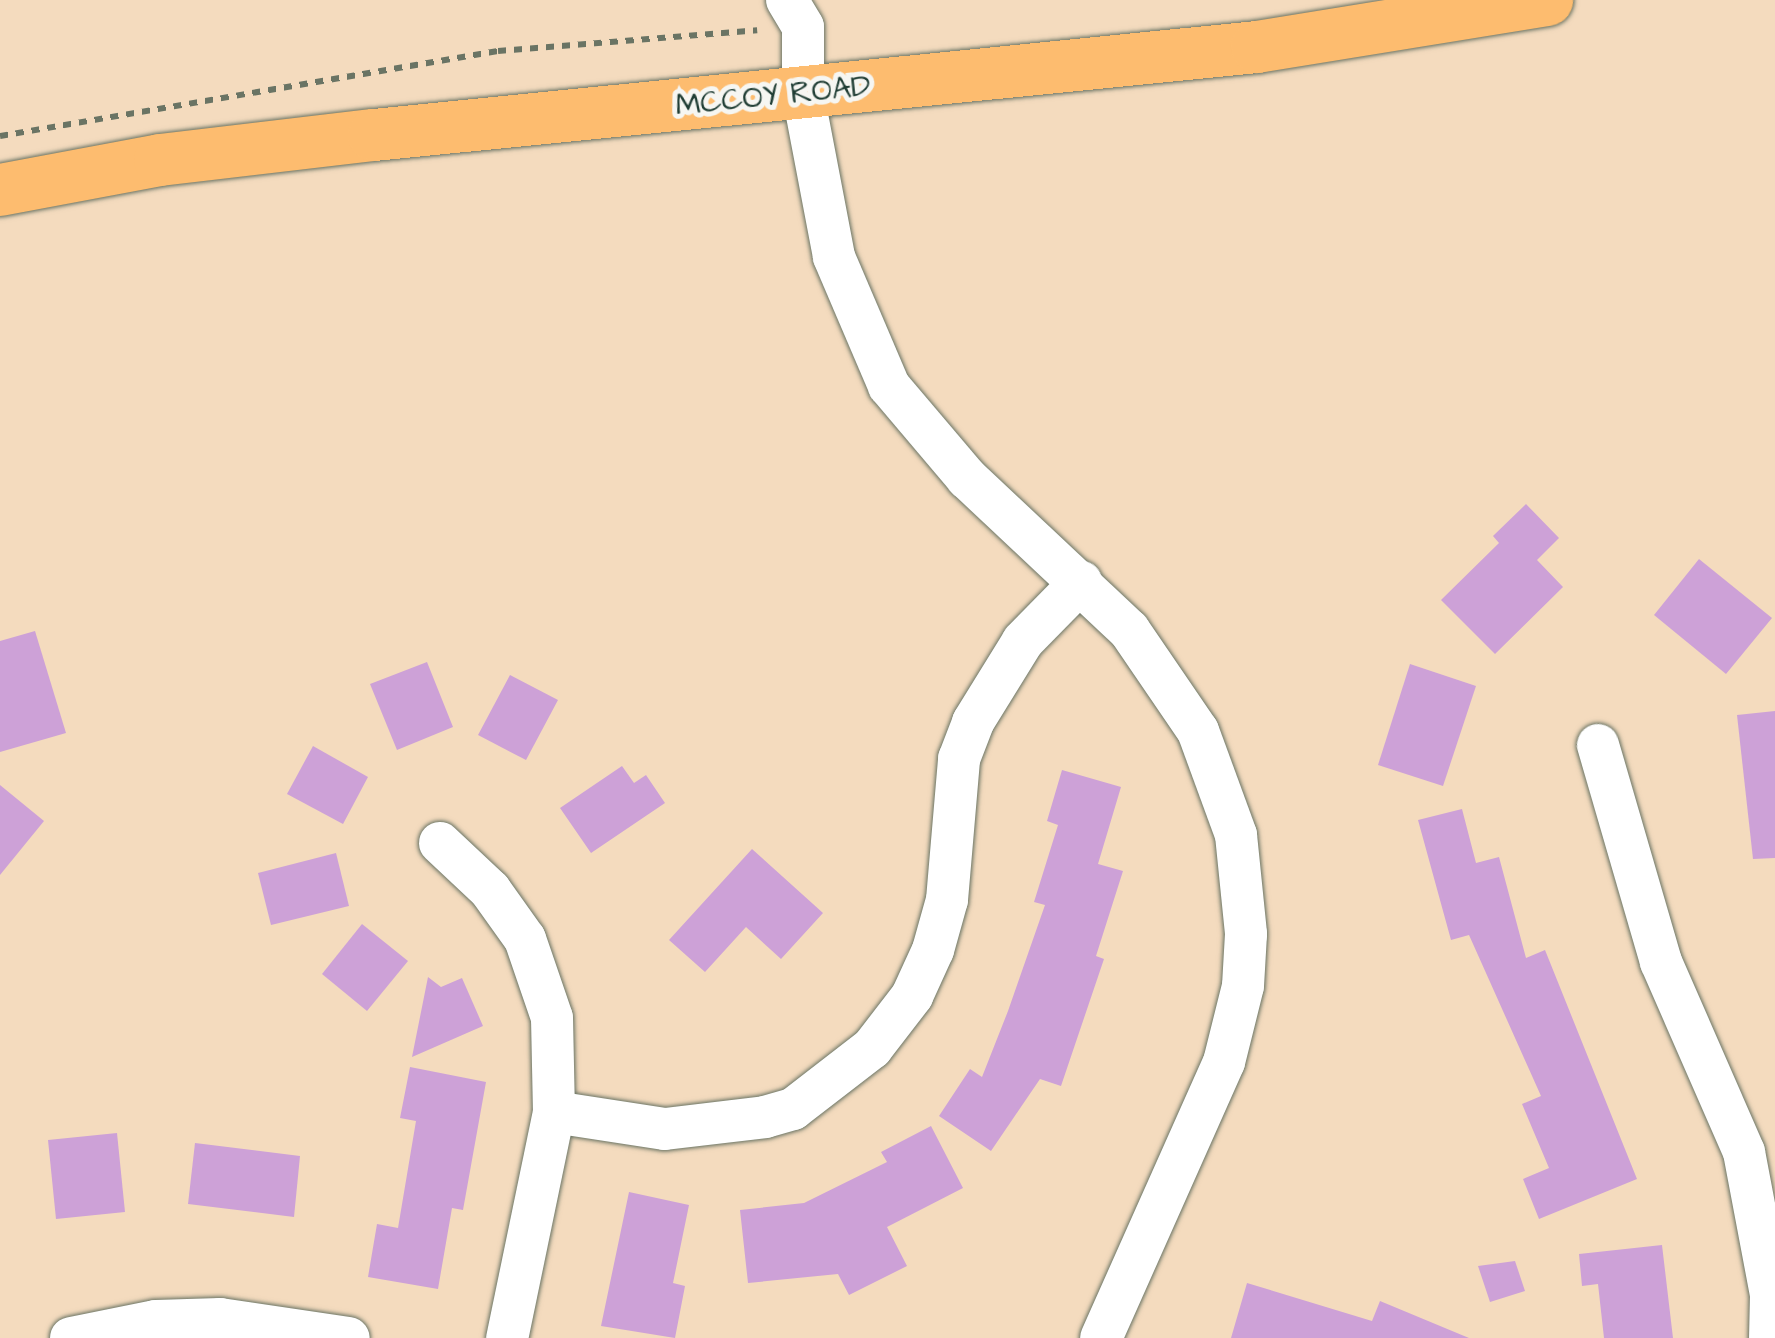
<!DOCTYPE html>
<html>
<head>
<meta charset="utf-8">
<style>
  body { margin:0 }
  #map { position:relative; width:1775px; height:1338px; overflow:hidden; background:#f4dbbe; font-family:"Architects Daughter",sans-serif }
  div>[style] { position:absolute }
  .building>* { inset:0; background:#cda1d7 }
  .path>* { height:6px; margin-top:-3px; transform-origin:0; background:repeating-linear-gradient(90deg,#6a7464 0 8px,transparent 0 16px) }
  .roads { filter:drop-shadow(0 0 2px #6a7464) drop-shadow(0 0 2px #6a7464) }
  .minor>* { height:42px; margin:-21px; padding:0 21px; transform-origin:21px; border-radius:21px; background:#fff }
  .major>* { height:52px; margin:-26px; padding:0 26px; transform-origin:26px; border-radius:26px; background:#fdbc6f }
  span { translate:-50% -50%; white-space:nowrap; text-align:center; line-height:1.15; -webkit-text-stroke:10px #f6f6f2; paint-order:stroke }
  .street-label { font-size:30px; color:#1f3d34 }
</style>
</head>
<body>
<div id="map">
  <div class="building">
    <i style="clip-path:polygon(1526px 504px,1559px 538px,1537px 560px,1563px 587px,1495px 654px,1441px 600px,1499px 543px,1493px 536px)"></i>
    <i style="clip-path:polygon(1699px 559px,1772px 618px,1726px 674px,1654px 615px)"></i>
    <i style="clip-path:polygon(35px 631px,66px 733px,0 752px,0 641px)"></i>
    <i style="clip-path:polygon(427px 662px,453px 727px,397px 750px,370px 684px)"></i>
    <i style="clip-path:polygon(1410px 664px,1476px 686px,1443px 786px,1378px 765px)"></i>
    <i style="clip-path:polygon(510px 675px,558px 700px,526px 760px,478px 735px)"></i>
    <i style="clip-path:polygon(1775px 711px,1775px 858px,1753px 859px,1737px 715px)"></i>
    <i style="clip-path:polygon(313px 746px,368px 777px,343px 824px,287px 794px)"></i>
    <i style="clip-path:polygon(622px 766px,634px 783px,646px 775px,665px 803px,591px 853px,560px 808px)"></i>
    <i style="clip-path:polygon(1062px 770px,1121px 787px,1098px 864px,1123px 871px,1096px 956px,1104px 959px,1061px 1086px,1040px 1079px,991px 1151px,939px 1116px,970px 1069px,982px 1077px,1008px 1011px,1045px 905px,1034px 902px,1058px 825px,1047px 821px)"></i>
    <i style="clip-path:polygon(0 785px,44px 821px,0 875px)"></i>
    <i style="clip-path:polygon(1462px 809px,1476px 863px,1499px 857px,1526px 958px,1545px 950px,1637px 1179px,1539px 1219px,1523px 1179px,1549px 1168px,1522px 1104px,1541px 1096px,1469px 935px,1451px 940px,1418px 820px)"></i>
    <i style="clip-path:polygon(752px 849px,823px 913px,781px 959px,746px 927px,705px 972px,669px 940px)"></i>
    <i style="clip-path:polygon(336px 853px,349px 906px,271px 925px,258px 873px)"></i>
    <i style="clip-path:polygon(362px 924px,408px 961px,367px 1011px,322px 974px)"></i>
    <i style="clip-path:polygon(428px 977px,441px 987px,462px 978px,483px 1026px,412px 1057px)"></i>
    <i style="clip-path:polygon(410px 1067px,486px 1082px,463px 1210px,452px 1208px,438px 1289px,368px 1277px,377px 1224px,398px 1228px,416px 1121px,400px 1118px)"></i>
    <i style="clip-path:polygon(931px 1126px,963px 1188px,887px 1227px,907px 1266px,849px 1295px,838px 1274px,748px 1283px,740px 1210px,804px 1203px,887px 1162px,881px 1152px)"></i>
    <i style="clip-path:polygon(117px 1133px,125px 1212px,56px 1219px,48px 1140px)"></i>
    <i style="clip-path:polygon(195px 1143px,300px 1156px,294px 1217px,188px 1204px)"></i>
    <i style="clip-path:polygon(629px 1192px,689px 1205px,673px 1283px,685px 1286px,675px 1338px,601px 1326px)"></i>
    <i style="clip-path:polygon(1662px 1245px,1673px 1338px,1604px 1338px,1598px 1284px,1582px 1286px,1579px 1254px)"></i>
    <i style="clip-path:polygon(1515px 1261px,1525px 1291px,1490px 1302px,1478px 1266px)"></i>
    <i style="clip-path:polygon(1247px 1283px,1372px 1321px,1380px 1301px,1469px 1338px,1231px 1338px)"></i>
  </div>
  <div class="path">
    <i style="left:0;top:136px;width:505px;rotate:-9.69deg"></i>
    <i style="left:498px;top:51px;width:260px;rotate:-4.6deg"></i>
  </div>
  <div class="roads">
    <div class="minor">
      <i style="left:787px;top:0;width:31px;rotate:59deg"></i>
      <i style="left:803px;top:27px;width:67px;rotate:90deg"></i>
      <i style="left:803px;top:94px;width:166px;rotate:79.2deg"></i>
      <i style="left:834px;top:257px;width:140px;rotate:66.9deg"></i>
      <i style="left:889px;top:386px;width:121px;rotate:49.7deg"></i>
      <i style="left:967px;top:478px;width:222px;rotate:43.2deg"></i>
      <i style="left:1129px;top:630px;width:122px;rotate:55.7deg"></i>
      <i style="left:1198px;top:731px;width:111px;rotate:69.9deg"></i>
      <i style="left:1236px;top:835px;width:100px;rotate:84.2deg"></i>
      <i style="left:1246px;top:934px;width:52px;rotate:93.3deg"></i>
      <i style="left:1243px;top:986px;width:78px;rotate:104deg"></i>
      <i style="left:1224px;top:1062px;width:302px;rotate:114deg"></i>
      <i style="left:1598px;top:745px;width:226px;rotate:73.8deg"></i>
      <i style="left:1661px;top:962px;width:207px;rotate:66.4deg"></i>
      <i style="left:1744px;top:1152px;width:146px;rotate:79.3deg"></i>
      <i style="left:1771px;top:1295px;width:43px;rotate:91.3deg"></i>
      <i style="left:440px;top:843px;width:69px;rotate:43.2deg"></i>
      <i style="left:490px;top:890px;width:60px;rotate:54.5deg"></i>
      <i style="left:525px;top:939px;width:83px;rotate:71.1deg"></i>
      <i style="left:552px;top:1018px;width:94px;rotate:88.8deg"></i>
      <i style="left:554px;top:1112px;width:231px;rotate:101.7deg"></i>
      <i style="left:554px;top:1112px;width:112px;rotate:8.7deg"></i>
      <i style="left:665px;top:1129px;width:101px;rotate:-6.8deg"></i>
      <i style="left:765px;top:1117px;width:29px;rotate:-16deg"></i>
      <i style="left:793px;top:1109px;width:100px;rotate:-37.7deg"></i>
      <i style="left:872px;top:1048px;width:66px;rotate:-52.4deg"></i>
      <i style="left:912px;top:996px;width:51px;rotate:-65.5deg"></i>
      <i style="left:933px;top:950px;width:52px;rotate:-74.4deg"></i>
      <i style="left:947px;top:900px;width:142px;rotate:-85.1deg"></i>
      <i style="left:959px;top:759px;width:40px;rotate:-69deg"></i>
      <i style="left:973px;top:722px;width:95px;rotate:-58.3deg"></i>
      <i style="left:1023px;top:641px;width:83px;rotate:-45.5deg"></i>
      <i style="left:71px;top:1338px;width:87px;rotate:-11.3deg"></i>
      <i style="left:156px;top:1321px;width:64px;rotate:-1.8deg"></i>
      <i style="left:220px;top:1319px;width:130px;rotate:8.4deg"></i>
    </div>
    <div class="major">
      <i style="left:0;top:190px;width:163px;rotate:-10.6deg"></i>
      <i style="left:160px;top:160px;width:215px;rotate:-6.7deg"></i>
      <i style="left:374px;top:135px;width:887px;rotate:-5.69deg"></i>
      <i style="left:1257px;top:47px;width:294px;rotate:-9.2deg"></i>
    </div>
  </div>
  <div class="street-label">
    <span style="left:773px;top:96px;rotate:-6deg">MCCOY ROAD</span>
  </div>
</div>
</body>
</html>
